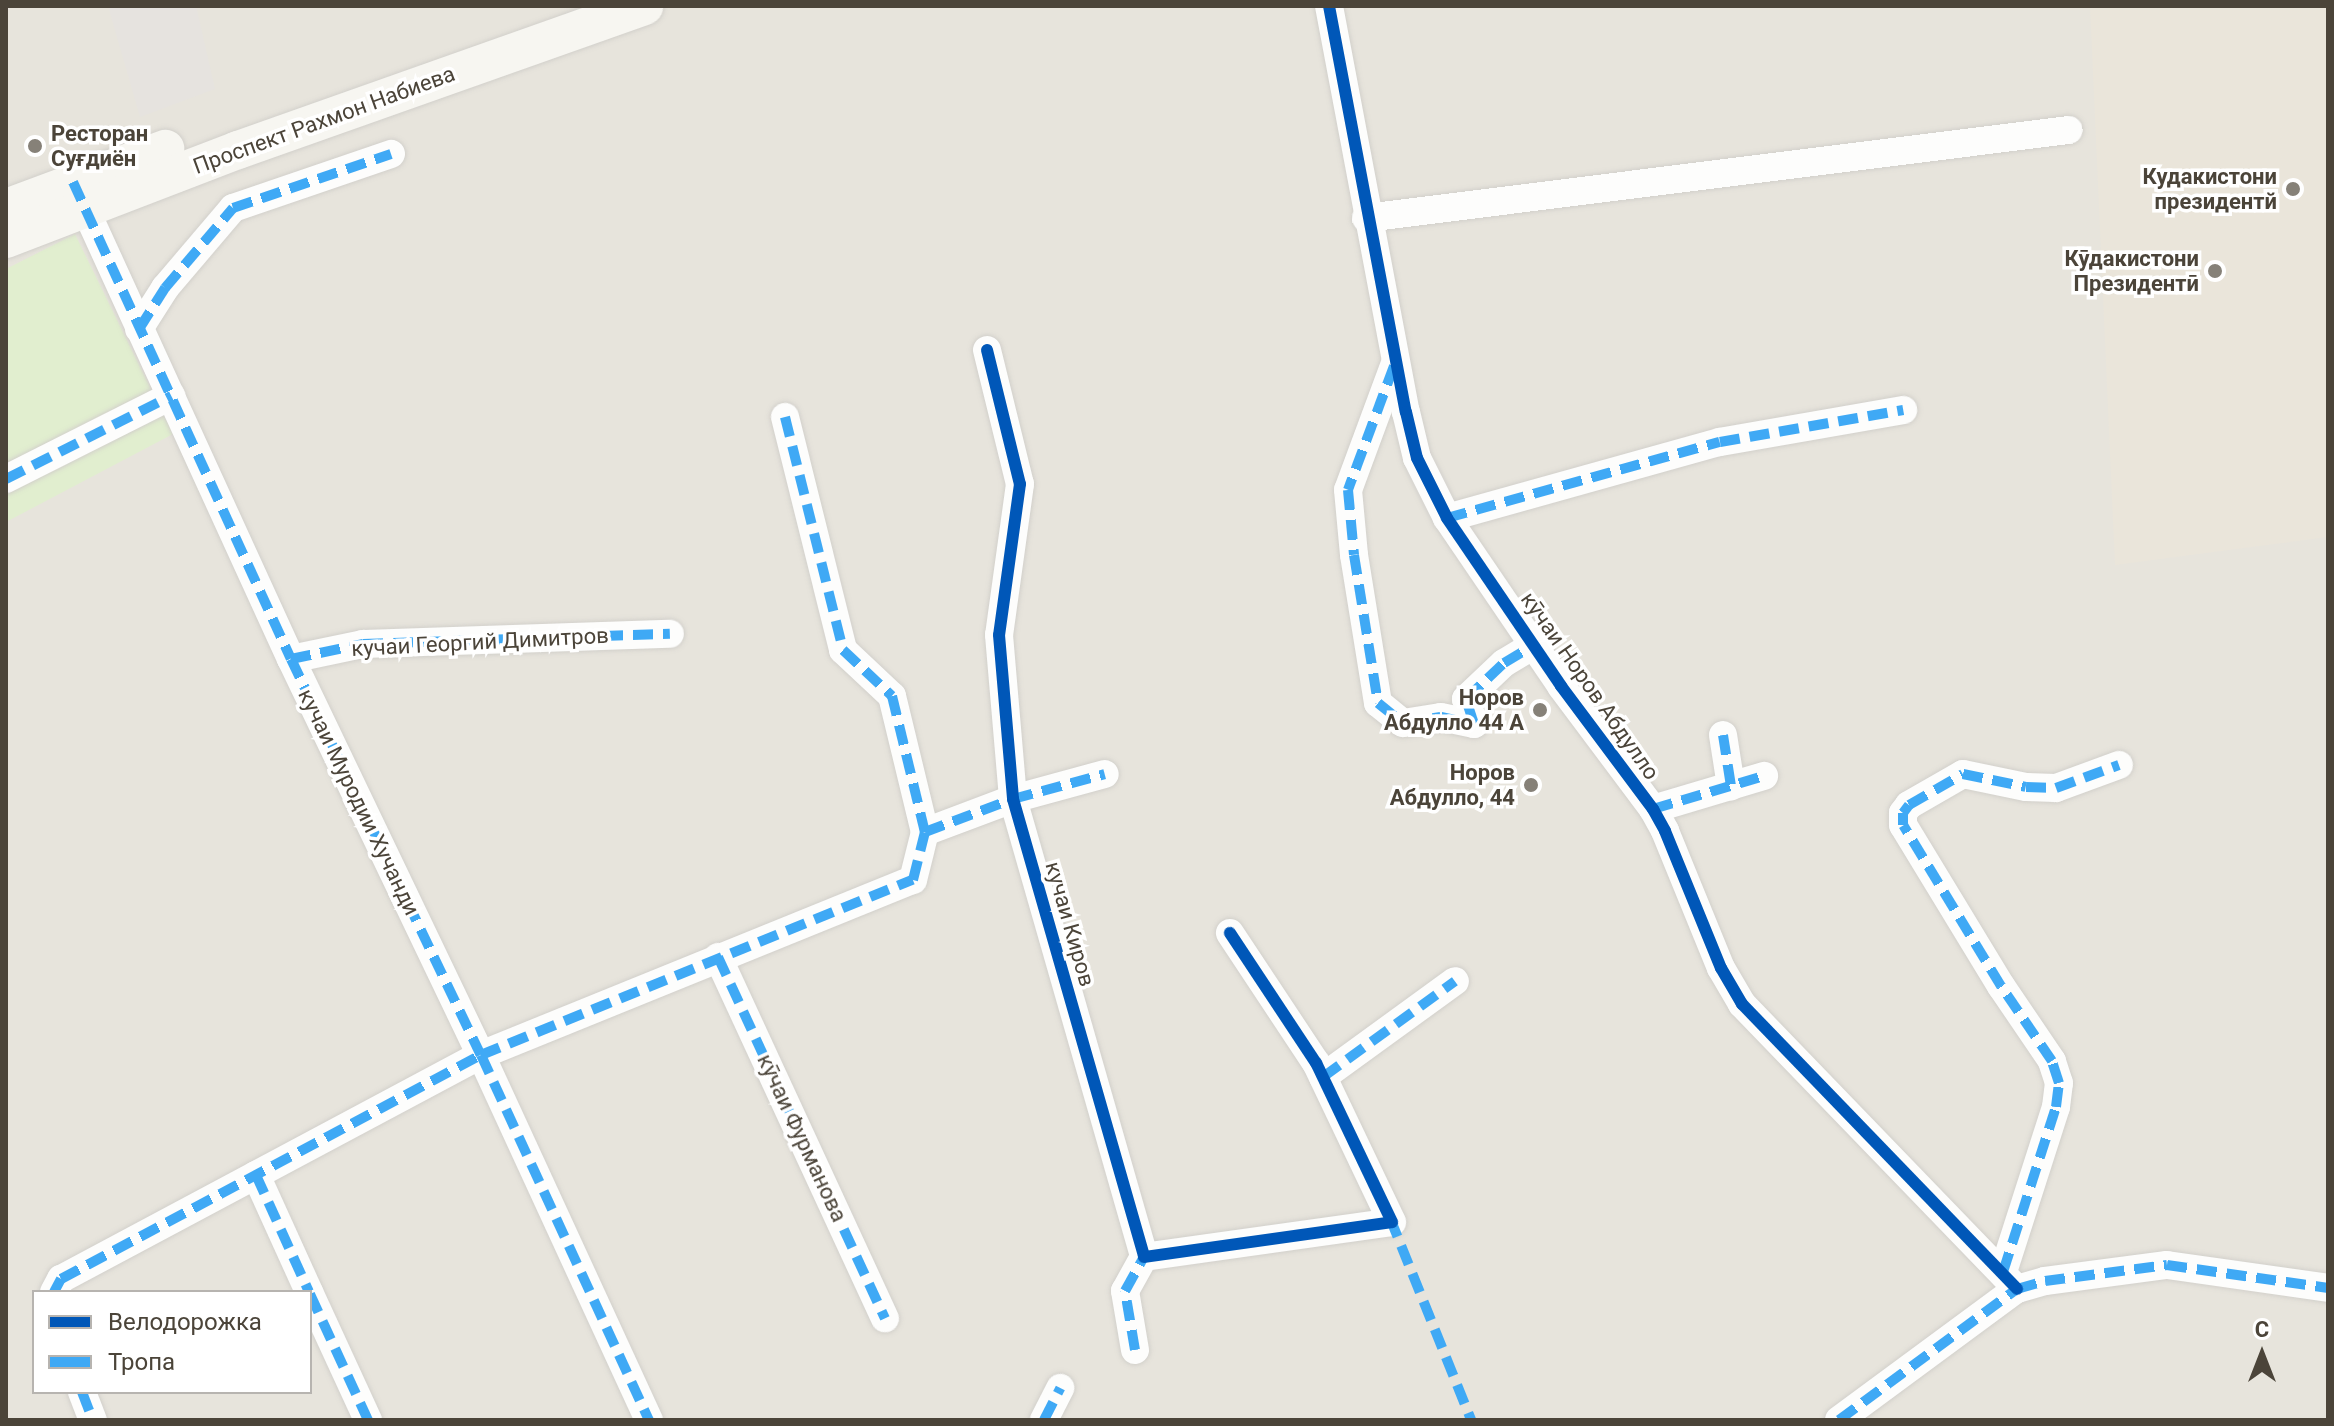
<!DOCTYPE html>
<html>
<head>
<meta charset="utf-8">
<style>
  body { margin:0 }
  #map { position:relative; width:2334px; height:1426px; overflow:hidden; background:#f4f2ee; font-family:Roboto,sans-serif }
  div>[style] { position:absolute }
  .residential>* { inset:0; background:#e7e4dc }
  .education>* { inset:0; background:#eae5da }
  .green>* { inset:0; background:#e1eecf }
  .parking>* { inset:0; background:#e6e3df }
  .roads { filter:drop-shadow(0 0 2px #d2d0cb) drop-shadow(0 0 2px #d2d0cb) }
  .minor>* { height:28px; margin:-14px; padding:0 14px; transform-origin:14px; border-radius:14px; background:#fdfdfc }
  .secondary>* { height:38px; margin:-19px; padding:0 19px; transform-origin:19px; border-radius:19px; background:#f7f6f1 }
  .quiet>* { height:10px; margin-top:-5px; transform-origin:0; background:repeating-linear-gradient(90deg,#3fa9f5 0 20px,transparent 0 30px) }
  .cycleway>* { height:12px; margin:-6px; padding:0 6px; transform-origin:6px; border-radius:6px; background:#0057b8 }
  .dots>* { width:22px; height:22px; translate:-50% -50%; box-sizing:border-box; border:4px solid #fff; border-radius:50% }
  span { translate:-50% -50%; white-space:nowrap; text-align:center; line-height:1.15; -webkit-text-stroke:7px #fff; paint-order:stroke }
  .street-label { font-size:22px; color:#4b4439 }
  .poi-label { font-size:22px; color:#4b4439; font-weight:700 }
  .left { translate:0 -50%; text-align:left }
  .right { translate:-100% -50%; text-align:right }
  .frame { position:absolute; inset:0; border:8px solid #4b4439; pointer-events:none }
  .legend { position:absolute; left:32px; top:1290px; width:280px; height:104px; box-sizing:border-box; background:#fff; border:2px solid #b7b4b0; margin:0; padding:10px 14px; list-style:none; font-size:24px; color:#4b4439 }
  .legend li { display:flex; align-items:center; gap:16px; height:40px }
  .legend b { width:40px; border:2px solid #b7b4b0 }
  .north { position:absolute; left:2222px; top:1314px; width:80px; height:80px; -webkit-text-stroke:6px #fff; paint-order:stroke; rotate:0deg; font-size:22px; font-weight:700; line-height:32px; text-align:center; color:#4b4439 }
  .north::after { content:''; display:block; margin:auto; width:28px; height:36px; background:#4b4439; clip-path:polygon(50% 0,100% 100%,50% 72%,0 100%) }
</style>
</head>
<body>
<div id="map">
  <div class="residential">
    <i style="clip-path:polygon(evenodd,6px 6px,2328px 6px,2328px 1420px,6px 1420px,6px 6px,34px 1292px,310px 1292px,310px 1392px,34px 1392px,34px 1292px)"></i>
  </div>
  <div class="education">
    <i style="clip-path:polygon(2090px 6px,2328px 6px,2328px 537px,2115px 565px)"></i>
  </div>
  <div class="green">
    <i style="clip-path:polygon(75px 234px,173px 434px,6px 522px,6px 269px)"></i>
  </div>
  <div class="parking">
    <i style="clip-path:polygon(108px 6px,196px 6px,215px 89px,140px 117px)"></i>
  </div>
  <div class="roads">
    <div class="minor">
      <i style="left:1329px;top:6px;width:413px;rotate:79.3deg"></i>
      <i style="left:1406px;top:412px;width:47px;rotate:76.6deg"></i>
      <i style="left:1417px;top:458px;width:67px;rotate:63.4deg"></i>
      <i style="left:1447px;top:518px;width:203px;rotate:55.8deg"></i>
      <i style="left:1561px;top:686px;width:154px;rotate:53.2deg"></i>
      <i style="left:1653px;top:809px;width:25px;rotate:61deg"></i>
      <i style="left:1665px;top:831px;width:148px;rotate:67.8deg"></i>
      <i style="left:1721px;top:968px;width:42px;rotate:59.7deg"></i>
      <i style="left:1742px;top:1004px;width:396px;rotate:46deg"></i>
      <i style="left:78px;top:193px;width:512px;rotate:65.44deg"></i>
      <i style="left:291px;top:659px;width:439px;rotate:64.4deg"></i>
      <i style="left:481px;top:1055px;width:402px;rotate:65.3deg"></i>
      <i style="left:1366px;top:218px;width:708px;rotate:-7.14deg"></i>
      <i style="left:139px;top:329px;width:49px;rotate:-57.6deg"></i>
      <i style="left:165px;top:288px;width:105px;rotate:-49.6deg"></i>
      <i style="left:233px;top:208px;width:167px;rotate:-18.9deg"></i>
      <i style="left:987px;top:350px;width:138px;rotate:76.2deg"></i>
      <i style="left:1020px;top:484px;width:152px;rotate:97.9deg"></i>
      <i style="left:999px;top:635px;width:165px;rotate:85.1deg"></i>
      <i style="left:1013px;top:799px;width:476px;rotate:74deg"></i>
      <i style="left:1144px;top:1257px;width:250px;rotate:-8deg"></i>
      <i style="left:1392px;top:1222px;width:176px;rotate:-115.5deg"></i>
      <i style="left:1316px;top:1063px;width:156px;rotate:-123.5deg"></i>
      <i style="left:1395px;top:363px;width:135px;rotate:110.3deg"></i>
      <i style="left:1348px;top:490px;width:65px;rotate:84.7deg"></i>
      <i style="left:1354px;top:555px;width:150px;rotate:80.8deg"></i>
      <i style="left:1378px;top:703px;width:32px;rotate:39deg"></i>
      <i style="left:1403px;top:723px;width:38px;rotate:-9deg"></i>
      <i style="left:1441px;top:717px;width:34px;rotate:12deg"></i>
      <i style="left:785px;top:417px;width:240px;rotate:76deg"></i>
      <i style="left:843px;top:650px;width:67px;rotate:43.2deg"></i>
      <i style="left:892px;top:696px;width:140px;rotate:76.4deg"></i>
      <i style="left:925px;top:832px;width:94px;rotate:-20.6deg"></i>
      <i style="left:1013px;top:799px;width:95px;rotate:-15.2deg"></i>
      <i style="left:6px;top:479px;width:185px;rotate:-26.7deg"></i>
      <i style="left:1447px;top:518px;width:283px;rotate:-15.6deg"></i>
      <i style="left:1720px;top:442px;width:186px;rotate:-9.9deg"></i>
      <i style="left:291px;top:659px;width:74px;rotate:-11.8deg"></i>
      <i style="left:363px;top:644px;width:307px;rotate:-1.9deg"></i>
      <i style="left:1474px;top:724px;width:26px;rotate:-108deg"></i>
      <i style="left:1466px;top:699px;width:52px;rotate:-43.5deg"></i>
      <i style="left:1504px;top:663px;width:35px;rotate:-31deg"></i>
      <i style="left:1723px;top:735px;width:52px;rotate:81.1deg"></i>
      <i style="left:1653px;top:809px;width:116px;rotate:-16.6deg"></i>
      <i style="left:718px;top:957px;width:398px;rotate:65.2deg"></i>
      <i style="left:1323px;top:1077px;width:163px;rotate:-36deg"></i>
      <i style="left:256px;top:1175px;width:128px;rotate:65.6deg"></i>
      <i style="left:2003px;top:1272px;width:173px;rotate:-72.2deg"></i>
      <i style="left:2056px;top:1107px;width:24px;rotate:-83deg"></i>
      <i style="left:2059px;top:1083px;width:23px;rotate:-108deg"></i>
      <i style="left:2052px;top:1061px;width:91px;rotate:-124.2deg"></i>
      <i style="left:2001px;top:986px;width:188px;rotate:-121.3deg"></i>
      <i style="left:1903px;top:825px;width:12px;rotate:-90deg"></i>
      <i style="left:1903px;top:813px;width:10px;rotate:-53deg"></i>
      <i style="left:1909px;top:805px;width:62px;rotate:-29.9deg"></i>
      <i style="left:1963px;top:774px;width:64px;rotate:11.7deg"></i>
      <i style="left:2026px;top:787px;width:30px;rotate:2deg"></i>
      <i style="left:2056px;top:788px;width:67px;rotate:-20.1deg"></i>
      <i style="left:54px;top:1292px;width:15px;rotate:-62deg"></i>
      <i style="left:61px;top:1279px;width:476px;rotate:-28.1deg"></i>
      <i style="left:481px;top:1055px;width:466px;rotate:-22.1deg"></i>
      <i style="left:913px;top:880px;width:49px;rotate:-76deg"></i>
      <i style="left:310px;top:1294px;width:139px;rotate:65.3deg"></i>
      <i style="left:1135px;top:1350px;width:60px;rotate:-99.6deg"></i>
      <i style="left:1125px;top:1291px;width:39px;rotate:-61deg"></i>
      <i style="left:82px;top:1392px;width:30px;rotate:69deg"></i>
      <i style="left:1044px;top:1420px;width:36px;rotate:-63deg"></i>
      <i style="left:1839px;top:1420px;width:221px;rotate:-36.4deg"></i>
      <i style="left:2017px;top:1289px;width:29px;rotate:-16deg"></i>
      <i style="left:2045px;top:1281px;width:123px;rotate:-7.5deg"></i>
      <i style="left:2167px;top:1265px;width:163px;rotate:8.1deg"></i>
    </div>
    <div class="secondary">
      <i style="left:6px;top:208px;width:170px;rotate:-20.4deg"></i>
      <i style="left:6px;top:239px;width:248px;rotate:-21deg"></i>
      <i style="left:238px;top:150px;width:431px;rotate:-19.5deg"></i>
    </div>
  </div>
  <div class="quiet">
    <i style="left:73px;top:182px;width:524px;rotate:65.44deg"></i>
    <i style="left:291px;top:659px;width:439px;rotate:64.4deg"></i>
    <i style="left:481px;top:1055px;width:402px;rotate:65.3deg"></i>
    <i style="left:139px;top:329px;width:49px;rotate:-57.6deg"></i>
    <i style="left:165px;top:288px;width:105px;rotate:-49.6deg"></i>
    <i style="left:233px;top:208px;width:167px;rotate:-18.9deg"></i>
    <i style="left:1394px;top:366px;width:132px;rotate:110.4deg"></i>
    <i style="left:1348px;top:490px;width:65px;rotate:84.7deg"></i>
    <i style="left:1354px;top:555px;width:150px;rotate:80.8deg"></i>
    <i style="left:1378px;top:703px;width:32px;rotate:39deg"></i>
    <i style="left:1403px;top:723px;width:38px;rotate:-9deg"></i>
    <i style="left:1441px;top:717px;width:34px;rotate:12deg"></i>
    <i style="left:785px;top:417px;width:240px;rotate:76deg"></i>
    <i style="left:843px;top:650px;width:67px;rotate:43.2deg"></i>
    <i style="left:892px;top:696px;width:140px;rotate:76.4deg"></i>
    <i style="left:925px;top:832px;width:94px;rotate:-20.6deg"></i>
    <i style="left:1013px;top:799px;width:95px;rotate:-15.2deg"></i>
    <i style="left:6px;top:479px;width:185px;rotate:-26.7deg"></i>
    <i style="left:1447px;top:518px;width:283px;rotate:-15.6deg"></i>
    <i style="left:1720px;top:442px;width:186px;rotate:-9.9deg"></i>
    <i style="left:291px;top:659px;width:74px;rotate:-11.8deg"></i>
    <i style="left:363px;top:644px;width:307px;rotate:-1.9deg"></i>
    <i style="left:1474px;top:724px;width:26px;rotate:-108deg"></i>
    <i style="left:1466px;top:699px;width:52px;rotate:-43.5deg"></i>
    <i style="left:1504px;top:663px;width:35px;rotate:-31deg"></i>
    <i style="left:1723px;top:735px;width:52px;rotate:81.1deg"></i>
    <i style="left:1653px;top:809px;width:116px;rotate:-16.6deg"></i>
    <i style="left:718px;top:957px;width:398px;rotate:65.2deg"></i>
    <i style="left:1323px;top:1077px;width:163px;rotate:-36deg"></i>
    <i style="left:256px;top:1175px;width:128px;rotate:65.6deg"></i>
    <i style="left:1390px;top:1218px;width:218px;rotate:68.1deg"></i>
    <i style="left:2003px;top:1272px;width:173px;rotate:-72.2deg"></i>
    <i style="left:2056px;top:1107px;width:24px;rotate:-83deg"></i>
    <i style="left:2059px;top:1083px;width:23px;rotate:-108deg"></i>
    <i style="left:2052px;top:1061px;width:91px;rotate:-124.2deg"></i>
    <i style="left:2001px;top:986px;width:188px;rotate:-121.3deg"></i>
    <i style="left:1903px;top:825px;width:12px;rotate:-90deg"></i>
    <i style="left:1903px;top:813px;width:10px;rotate:-53deg"></i>
    <i style="left:1909px;top:805px;width:62px;rotate:-29.9deg"></i>
    <i style="left:1963px;top:774px;width:64px;rotate:11.7deg"></i>
    <i style="left:2026px;top:787px;width:30px;rotate:2deg"></i>
    <i style="left:2056px;top:788px;width:67px;rotate:-20.1deg"></i>
    <i style="left:54px;top:1292px;width:15px;rotate:-62deg"></i>
    <i style="left:61px;top:1279px;width:476px;rotate:-28.1deg"></i>
    <i style="left:481px;top:1055px;width:466px;rotate:-22.1deg"></i>
    <i style="left:913px;top:880px;width:49px;rotate:-76deg"></i>
    <i style="left:310px;top:1294px;width:139px;rotate:65.3deg"></i>
    <i style="left:1135px;top:1350px;width:60px;rotate:-99.6deg"></i>
    <i style="left:1125px;top:1291px;width:39px;rotate:-61deg"></i>
    <i style="left:82px;top:1392px;width:30px;rotate:69deg"></i>
    <i style="left:1044px;top:1420px;width:36px;rotate:-63deg"></i>
    <i style="left:1839px;top:1420px;width:221px;rotate:-36.4deg"></i>
    <i style="left:2017px;top:1289px;width:29px;rotate:-16deg"></i>
    <i style="left:2045px;top:1281px;width:123px;rotate:-7.5deg"></i>
    <i style="left:2167px;top:1265px;width:163px;rotate:8.1deg"></i>
  </div>
  <div class="cycleway">
    <i style="left:1329px;top:6px;width:413px;rotate:79.3deg"></i>
    <i style="left:1406px;top:412px;width:47px;rotate:76.6deg"></i>
    <i style="left:1417px;top:458px;width:67px;rotate:63.4deg"></i>
    <i style="left:1447px;top:518px;width:203px;rotate:55.8deg"></i>
    <i style="left:1561px;top:686px;width:154px;rotate:53.2deg"></i>
    <i style="left:1653px;top:809px;width:25px;rotate:61deg"></i>
    <i style="left:1665px;top:831px;width:148px;rotate:67.8deg"></i>
    <i style="left:1721px;top:968px;width:42px;rotate:59.7deg"></i>
    <i style="left:1742px;top:1004px;width:396px;rotate:46deg"></i>
    <i style="left:987px;top:350px;width:138px;rotate:76.2deg"></i>
    <i style="left:1020px;top:484px;width:152px;rotate:97.9deg"></i>
    <i style="left:999px;top:635px;width:165px;rotate:85.1deg"></i>
    <i style="left:1013px;top:799px;width:476px;rotate:74deg"></i>
    <i style="left:1144px;top:1257px;width:250px;rotate:-8deg"></i>
    <i style="left:1392px;top:1222px;width:176px;rotate:-115.5deg"></i>
    <i style="left:1316px;top:1063px;width:156px;rotate:-123.5deg"></i>
  </div>
  <div class="dots">
    <i style="left:35px;top:146px;background:#868178"></i>
    <i style="left:2293px;top:189px;background:#868178"></i>
    <i style="left:2215px;top:271px;background:#868178"></i>
    <i style="left:1540px;top:710px;background:#868178"></i>
    <i style="left:1531px;top:785px;background:#868178"></i>
  </div>
  <div class="street-label">
    <span style="left:324px;top:120px;rotate:-20deg">Проспект Рахмон Набиева</span>
    <span style="left:480px;top:642px;rotate:-3deg">кучаи Георгий Димитров</span>
    <span style="left:1590px;top:686px;rotate:55deg">кӯчаи Норов Абдулло</span>
    <span style="left:359px;top:802px;rotate:64deg">кучаи Муродии Хучанди</span>
    <span style="left:1070px;top:924px;rotate:74deg">кучаи Киров</span>
    <span style="left:802px;top:1138px;rotate:65deg">кӯчаи Фурманова</span>
  </div>
  <div class="poi-label">
    <span class="left" style="left:51px;top:146px">Ресторан<br>Суғдиён</span>
    <span class="right" style="left:2277px;top:189px">Кудакистони<br>президентй</span>
    <span class="right" style="left:2199px;top:271px">Кӯдакистони<br>Президентӣ</span>
    <span class="right" style="left:1524px;top:710px">Норов<br>Абдулло 44 А</span>
    <span class="right" style="left:1515px;top:785px">Норов<br>Абдулло, 44</span>
  </div>
  <div class="frame"></div>
  <ul class="legend">
  <li><b style="height:10px;background:#0057b8"></b>Велодорожка</li>
  <li><b style="height:10px;background:#3fa9f5"></b>Тропа</li>
  </ul>
  <div class="north">С</div>
</div>
</body>
</html>
